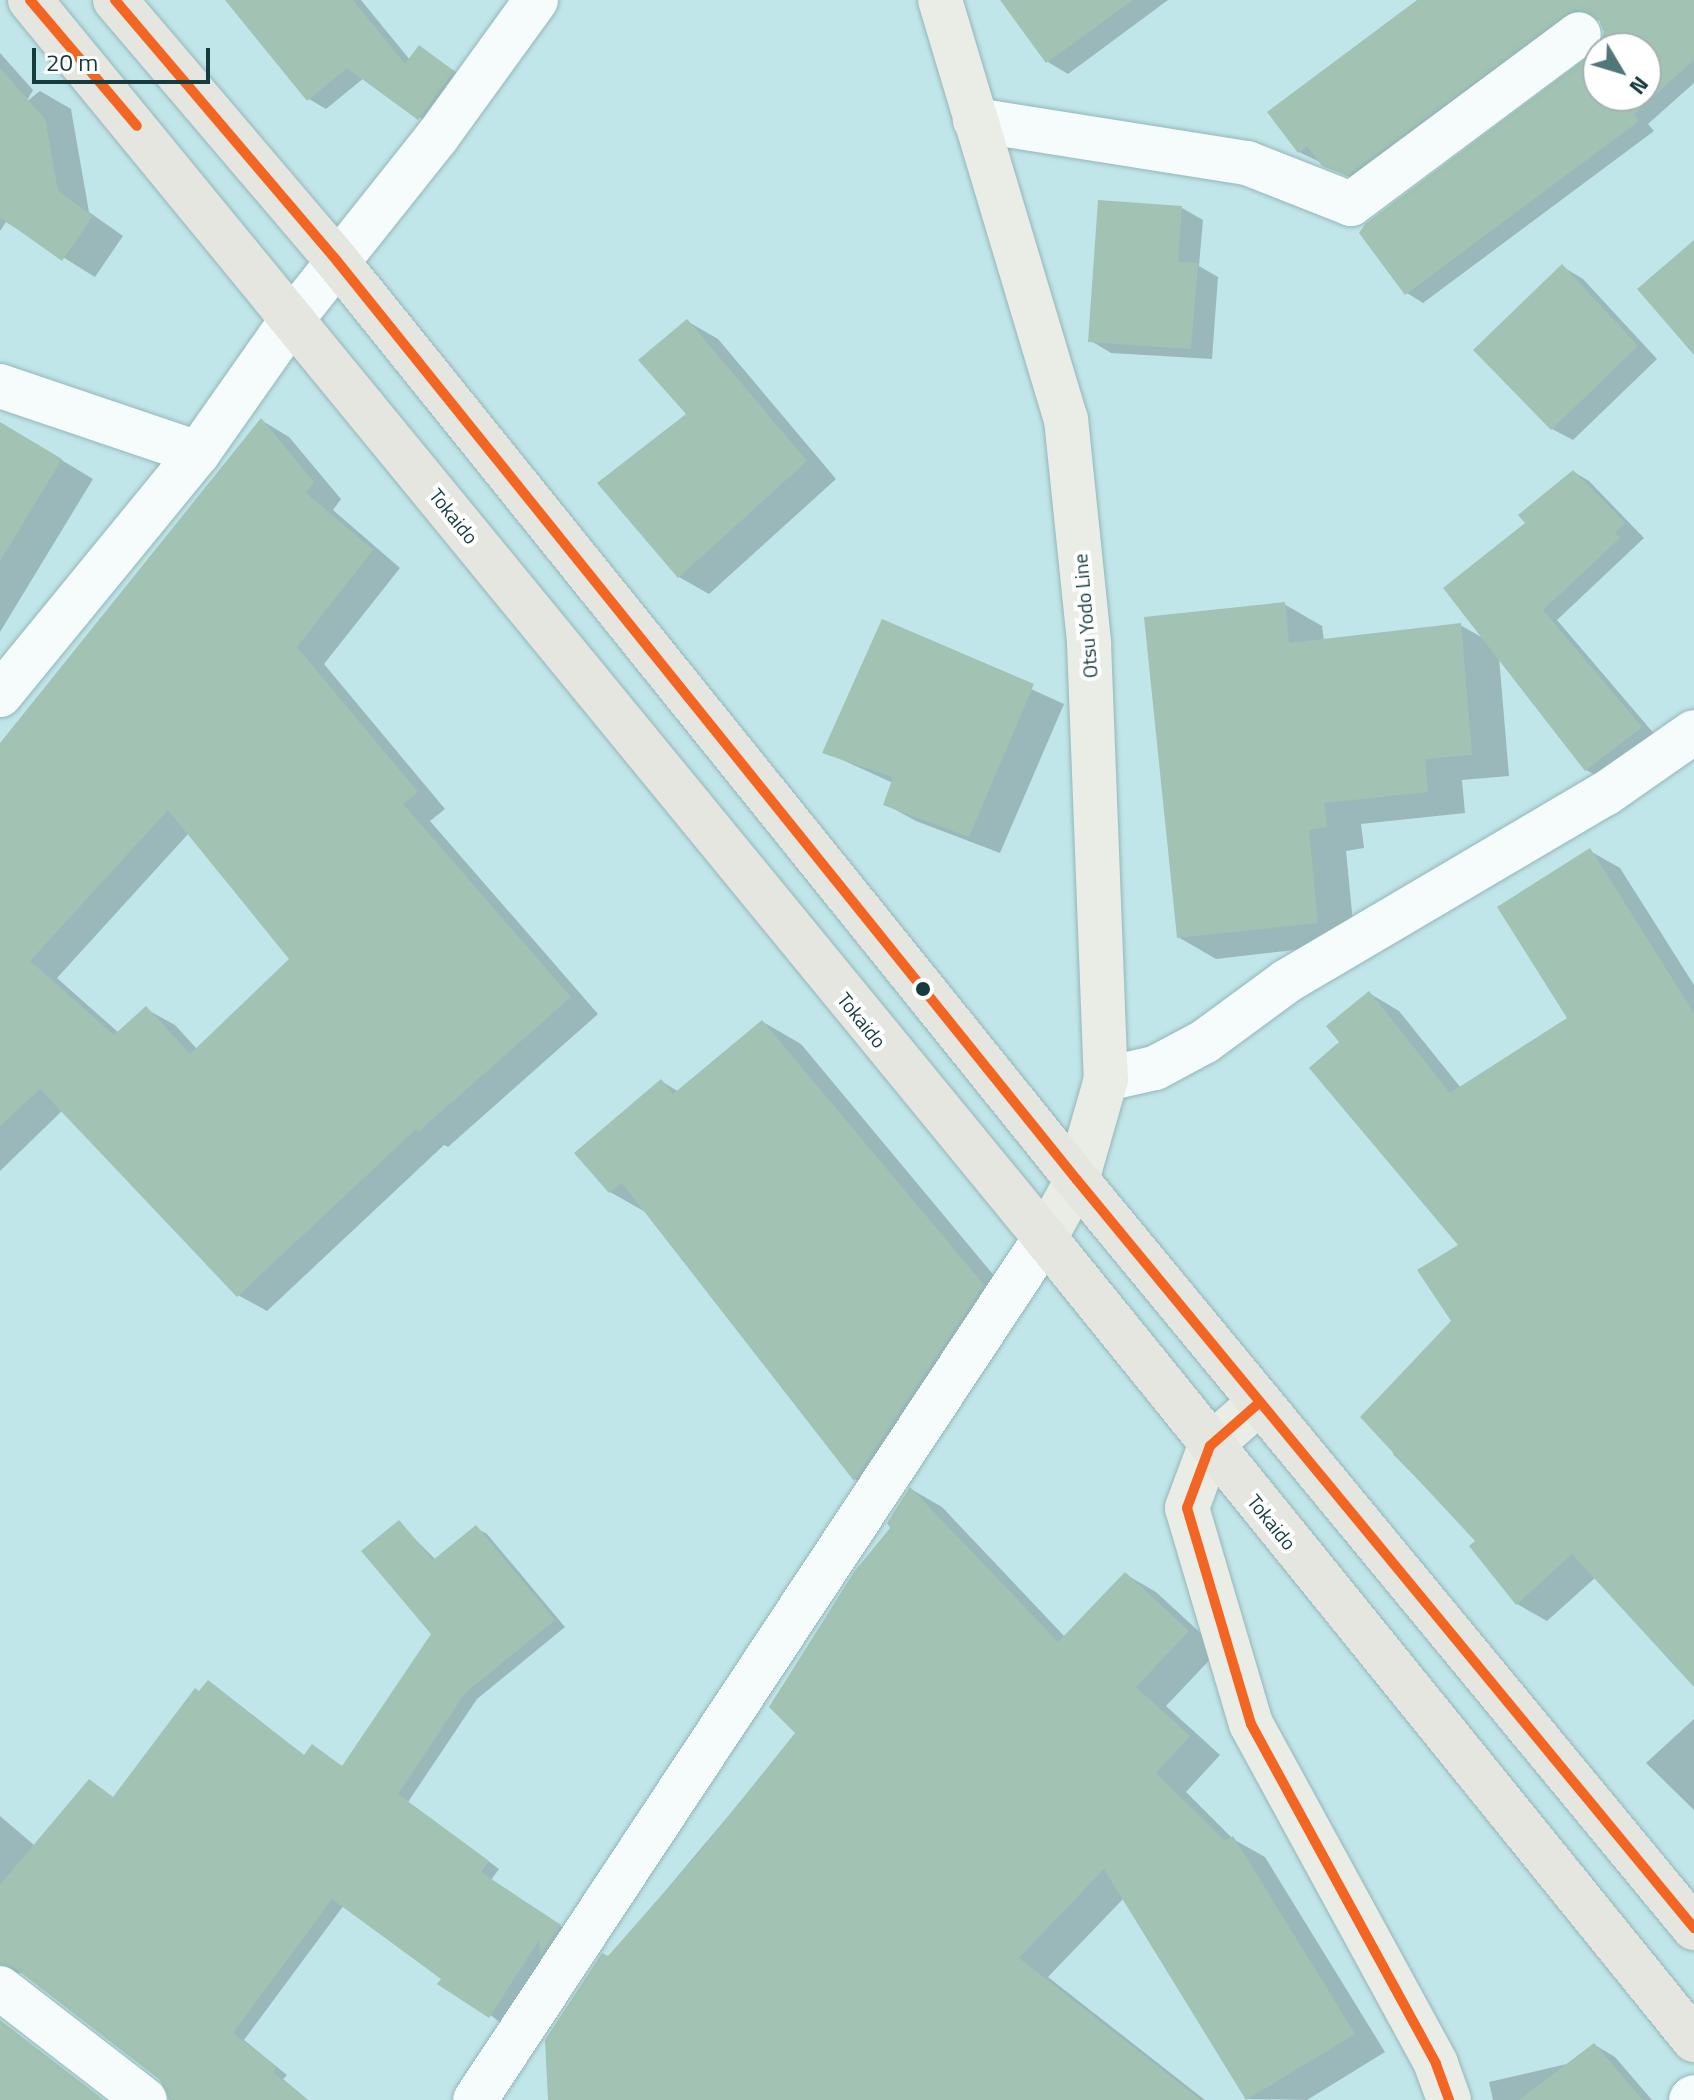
<!DOCTYPE html>
<html>
<head>
<meta charset="utf-8">
<style>
  body { margin:0 }
  #map { position:relative; width:1694px; height:2100px; overflow:hidden; background:#c1e6e9; font-family:"Titillium Web",sans-serif }
  div>[style] { position:absolute }
  .shadow>* { inset:0; background:#0003 }
  .building>* { inset:0; background:#a2c3b3 }
  .roads { filter:drop-shadow(0 0 2px #94b6b8) drop-shadow(0 0 2px #94b6b8) }
  .minor>* { height:44px; margin:-22px; padding:0 22px; transform-origin:22px; border-radius:22px; background:#f6fbfc }
  .tertiary>* { height:44px; margin:-22px; padding:0 22px; transform-origin:22px; border-radius:22px; background:#f6fbfc }
  .primary>* { height:44px; margin:-22px; padding:0 22px; transform-origin:22px; border-radius:22px; background:#eaece6 }
  .trunk>* { height:44px; margin:-22px; padding:0 22px; transform-origin:22px; border-radius:22px; background:#e5e6df }
  .bus-1>* { height:10px; margin:-5px; padding:0 5px; transform-origin:5px; border-radius:5px; background:#f26522 }
  .dots>* { width:22px; height:22px; translate:-50% -50%; box-sizing:border-box; border:4px solid #fff; border-radius:50% }
  span { translate:-50% -50%; white-space:nowrap; text-align:center; line-height:1.15; -webkit-text-stroke:8px #fff; paint-order:stroke }
  .street-label { font-size:20px; color:#153b3e }
  .north { position:absolute; left:1582px; top:32px; width:80px; height:80px; box-sizing:border-box; background:#fff; border:2px solid #a1b1b2; border-radius:50%; rotate:128deg; font-size:22px; font-weight:700; line-height:32px; text-align:center; color:#153b3e }
  .north::after { content:''; display:block; margin:auto; width:28px; height:36px; background:#51777a; clip-path:polygon(50% 0,100% 100%,50% 72%,0 100%) }
  .scale { position:absolute; left:32px; top:48px; width:178px; height:36px; box-sizing:border-box; border:4px solid #153b3e; border-top:0; padding-left:10px; font-size:24px; line-height:28px; white-space:nowrap; color:#153b3e; -webkit-text-stroke:6px #fff; paint-order:stroke }
</style>
</head>
<body>
<div id="map">
  <div class="shadow">
    <i style="clip-path:polygon(233px 0,361px 0,410px 60px,420px 47px,470px 82px,436px 129px,364px 78px,326px 109px,309px 99px)"></i>
    <i style="clip-path:polygon(1003px 0,1168px 0,1068px 74px,1048px 62px)"></i>
    <i style="clip-path:polygon(1421px 0,1694px 0,1694px 83px,1648px 124px,1654px 131px,1423px 303px,1407px 293px,1598px 50px,1598px 96px,1646px 96px,1646px 48px,1599px 48px,1606px 32px,1601px 20px,1581px 22px,1365px 184px,1299px 152px)"></i>
    <i style="clip-path:polygon(0 53px,33px 90px,26px 102px,40px 91px,71px 109px,89px 212px,123px 236px,95px 277px,6px 222px,0 231px)"></i>
    <i style="clip-path:polygon(1182px 208px,1203px 220px,1199px 266px,1218px 277px,1212px 359px,1111px 353px,1091px 341px)"></i>
    <i style="clip-path:polygon(1563px 267px,1583px 279px,1657px 359px,1573px 440px,1552px 429px)"></i>
    <i style="clip-path:polygon(687px 321px,718px 339px,836px 479px,709px 594px,679px 577px,689px 414px)"></i>
    <i style="clip-path:polygon(evenodd,261px 420px,289px 437px,341px 499px,333px 510px,400px 568px,324px 664px,445px 809px,430px 821px,598px 1014px,448px 1147px,444px 1145px,267px 1311px,238px 1295px,63px 1110px,0 1171px,0 745px,261px 420px,189px 833px,291px 960px,197px 1049px,175px 1025px,146px 1009px,119px 1033px,57px 978px,189px 833px)"></i>
    <i style="clip-path:polygon(0 423px,93px 479px,0 632px)"></i>
    <i style="clip-path:polygon(1574px 472px,1589px 481px,1644px 538px,1557px 620px,1656px 736px,1601px 778px,1586px 770px,1499px 657px,1509px 776px,1462px 780px,1465px 813px,1361px 824px,1364px 848px,1346px 851px,1355px 943px,1216px 959px,1178px 937px,1284px 604px,1322px 626px,1324px 641px,1460px 625px,1485px 639px,1528px 523px)"></i>
    <i style="clip-path:polygon(883px 622px,1064px 704px,1000px 853px,916px 821px,885px 804px,893px 783px,825px 752px)"></i>
    <i style="clip-path:polygon(1590px 851px,1620px 868px,1694px 985px,1694px 1684px,1596px 1577px,1547px 1621px,1517px 1604px,1478px 1541px,1393px 1454px,1453px 1321px,1461px 1245px,1342px 1042px,1369px 993px,1399px 1011px,1461px 1088px,1570px 1019px)"></i>
    <i style="clip-path:polygon(763px 1022px,801px 1044px,1021px 1308px,894px 1502px,856px 1480px,649px 1214px,610px 1192px,661px 1081px,679px 1092px)"></i>
    <i style="clip-path:polygon(911px 1489px,942px 1507px,1066px 1638px,1125px 1574px,1156px 1592px,1219px 1650px,1166px 1706px,1220px 1755px,1186px 1792px,1233px 1839px,1265px 1857px,1385px 2052px,1307px 2100px,1248px 2099px,1124px 1898px,1048px 1977px,1205px 2100px,557px 2100px,608px 1959px,798px 1733px)"></i>
    <i style="clip-path:polygon(399px 1523px,436px 1560px,476px 1528px,487px 1534px,565px 1627px,477px 1699px,408px 1802px,499px 1869px,491px 1880px,571px 1933px,501px 2023px,344px 1905px,244px 2040px,287px 2075px,283px 2079px,308px 2100px,170px 2100px,162px 2079px,25px 1973px,0 1973px,0 1816px,34px 1845px,89px 1782px,114px 1798px,208px 1682px,305px 1756px,343px 1767px,434px 1634px)"></i>
    <i style="clip-path:polygon(1694px 1719px,1694px 1810px,1646px 1763px)"></i>
    <i style="clip-path:polygon(1595px 2045px,1615px 2057px,1652px 2100px,1493px 2100px,1489px 2082px,1571px 2063px)"></i>
  </div>
  <div class="building">
    <i style="clip-path:polygon(225px 0,353px 0,405px 64px,419px 45px,454px 71px,418px 120px,347px 68px,307px 101px)"></i>
    <i style="clip-path:polygon(1000px 0,1133px 0,1046px 63px)"></i>
    <i style="clip-path:polygon(1417px 0,1694px 0,1694px 60px,1634px 114px,1639px 121px,1405px 295px,1359px 233px,1365px 224px,1598px 49px,1598px 96px,1646px 96px,1646px 48px,1599px 48px,1604px 32px,1599px 20px,1575px 9px,1347px 176px,1322px 166px,1307px 146px,1298px 153px,1267px 112px)"></i>
    <i style="clip-path:polygon(0 68px,45px 119px,58px 191px,93px 216px,62px 261px,0 217px)"></i>
    <i style="clip-path:polygon(1098px 200px,1182px 206px,1178px 262px,1198px 263px,1191px 349px,1088px 342px)"></i>
    <i style="clip-path:polygon(1694px 240px,1694px 355px,1637px 289px)"></i>
    <i style="clip-path:polygon(1562px 264px,1638px 346px,1551px 430px,1473px 350px)"></i>
    <i style="clip-path:polygon(687px 319px,807px 461px,678px 578px,597px 483px,686px 414px,638px 360px)"></i>
    <i style="clip-path:polygon(evenodd,261px 418px,314px 482px,306px 493px,373px 550px,297px 647px,418px 792px,403px 804px,571px 997px,418px 1132px,416px 1129px,237px 1297px,40px 1089px,0 1126px,0 743px,261px 418px,168px 810px,289px 959px,190px 1054px,146px 1006px,114px 1035px,30px 961px,168px 810px)"></i>
    <i style="clip-path:polygon(0 422px,62px 459px,0 561px)"></i>
    <i style="clip-path:polygon(1573px 470px,1625px 523px,1615px 533px,1620px 538px,1543px 610px,1642px 727px,1585px 771px,1443px 588px,1525px 523px,1518px 515px)"></i>
    <i style="clip-path:polygon(1285px 602px,1289px 643px,1461px 623px,1472px 755px,1425px 759px,1428px 792px,1324px 803px,1327px 827px,1309px 830px,1318px 923px,1177px 938px,1144px 617px)"></i>
    <i style="clip-path:polygon(882px 619px,1034px 684px,969px 837px,883px 805px,893px 777px,822px 753px)"></i>
    <i style="clip-path:polygon(1590px 848px,1694px 1013px,1694px 1687px,1572px 1554px,1516px 1605px,1469px 1546px,1475px 1541px,1360px 1417px,1451px 1321px,1417px 1270px,1458px 1245px,1309px 1068px,1339px 1042px,1326px 1026px,1369px 991px,1450px 1093px,1567px 1018px,1497px 907px)"></i>
    <i style="clip-path:polygon(762px 1020px,984px 1285px,854px 1481px,622px 1183px,609px 1193px,574px 1153px,661px 1079px,673px 1094px)"></i>
    <i style="clip-path:polygon(910px 1487px,1058px 1642px,1125px 1572px,1189px 1631px,1136px 1687px,1190px 1736px,1156px 1773px,1225px 1841px,1233px 1836px,1355px 2034px,1246px 2100px,1104px 1869px,1019px 1958px,1201px 2100px,548px 2100px,545px 2040px,602px 1953px,608px 1956px,698px 1854px,795px 1733px,769px 1707px,854px 1572px,890px 1528px,887px 1523px)"></i>
    <i style="clip-path:polygon(399px 1520px,433px 1560px,476px 1525px,555px 1620px,465px 1693px,398px 1794px,489px 1861px,481px 1872px,561px 1925px,540px 1956px,539px 1940px,489px 2018px,437px 1984px,441px 1979px,332px 1899px,233px 2033px,277px 2067px,273px 2072px,307px 2100px,169px 2100px,160px 2080px,15px 1968px,0 1964px,0 1885px,89px 1779px,113px 1797px,195px 1688px,199px 1691px,208px 1680px,304px 1755px,312px 1744px,342px 1766px,431px 1634px,361px 1551px)"></i>
    <i style="clip-path:polygon(0 2020px,104px 2100px,0 2100px)"></i>
    <i style="clip-path:polygon(1594px 2043px,1643px 2100px,1519px 2100px)"></i>
  </div>
  <div class="roads">
    <div class="minor">
      <i style="left:975px;top:120px;width:275px;rotate:9deg"></i>
      <i style="left:1247px;top:163px;width:112px;rotate:21.5deg"></i>
      <i style="left:1351px;top:204px;width:284px;rotate:-36.7deg"></i>
      <i style="left:0;top:386px;width:209px;rotate:18.7deg"></i>
      <i style="left:0;top:695px;width:313px;rotate:-50.7deg"></i>
      <i style="left:198px;top:453px;width:165px;rotate:-54.9deg"></i>
      <i style="left:293px;top:318px;width:231px;rotate:-51.5deg"></i>
      <i style="left:437px;top:137px;width:169px;rotate:-54.1deg"></i>
      <i style="left:1106px;top:1079px;width:50px;rotate:-12.7deg"></i>
      <i style="left:1155px;top:1068px;width:55px;rotate:-28deg"></i>
      <i style="left:1204px;top:1042px;width:103px;rotate:-36.3deg"></i>
      <i style="left:1287px;top:981px;width:369px;rotate:-30.5deg"></i>
      <i style="left:1605px;top:794px;width:108px;rotate:-34.9deg"></i>
      <i style="left:0;top:1988px;width:183px;rotate:37.7deg"></i>
      <i style="left:475px;top:2100px;width:1033px;rotate:-56.53deg"></i>
    </div>
    <div class="tertiary">
      <i style="left:1691px;top:2100px;width:4px;rotate:-45deg"></i>
    </div>
    <div class="primary">
      <i style="left:940px;top:0;width:438px;rotate:73.3deg"></i>
      <i style="left:1066px;top:419px;width:225px;rotate:84.1deg"></i>
      <i style="left:1089px;top:643px;width:436px;rotate:87.8deg"></i>
      <i style="left:1106px;top:1079px;width:105px;rotate:106deg"></i>
      <i style="left:1077px;top:1180px;width:66px;rotate:118.9deg"></i>
      <i style="left:1260px;top:1402px;width:67px;rotate:138.7deg"></i>
      <i style="left:1210px;top:1446px;width:66px;rotate:110.4deg"></i>
      <i style="left:1187px;top:1508px;width:225px;rotate:73.5deg"></i>
      <i style="left:1251px;top:1724px;width:387px;rotate:61.4deg"></i>
      <i style="left:1436px;top:2064px;width:38px;rotate:70deg"></i>
    </div>
    <div class="trunk">
      <i style="left:30px;top:0;width:1601px;rotate:50.65deg"></i>
      <i style="left:1045px;top:1238px;width:1032px;rotate:51.02deg"></i>
      <i style="left:115px;top:0;width:343px;rotate:49.6deg"></i>
      <i style="left:337px;top:261px;width:1180px;rotate:51.16deg"></i>
      <i style="left:1077px;top:1180px;width:970px;rotate:50.48deg"></i>
    </div>
  </div>
  <div class="bus-1">
    <i style="left:30px;top:0;width:165px;rotate:49.7deg"></i>
    <i style="left:115px;top:0;width:343px;rotate:49.6deg"></i>
    <i style="left:337px;top:261px;width:1180px;rotate:51.16deg"></i>
    <i style="left:1077px;top:1180px;width:970px;rotate:50.48deg"></i>
    <i style="left:1260px;top:1402px;width:67px;rotate:138.7deg"></i>
    <i style="left:1210px;top:1446px;width:66px;rotate:110.4deg"></i>
    <i style="left:1187px;top:1508px;width:225px;rotate:73.5deg"></i>
    <i style="left:1251px;top:1724px;width:387px;rotate:61.4deg"></i>
    <i style="left:1436px;top:2064px;width:38px;rotate:70deg"></i>
  </div>
  <div class="dots">
    <i style="left:923px;top:989px;background:#153b3e"></i>
  </div>
  <div class="street-label">
    <span style="left:454px;top:516px;rotate:51deg">Tokaido</span>
    <span style="left:1085px;top:616px;rotate:-95deg">Otsu Yodo Line</span>
    <span style="left:862px;top:1020px;rotate:51deg">Tokaido</span>
    <span style="left:1272px;top:1522px;rotate:51deg">Tokaido</span>
  </div>
  <div class="north">N</div>
  <div class="scale">20 m</div>
</div>
</body>
</html>
